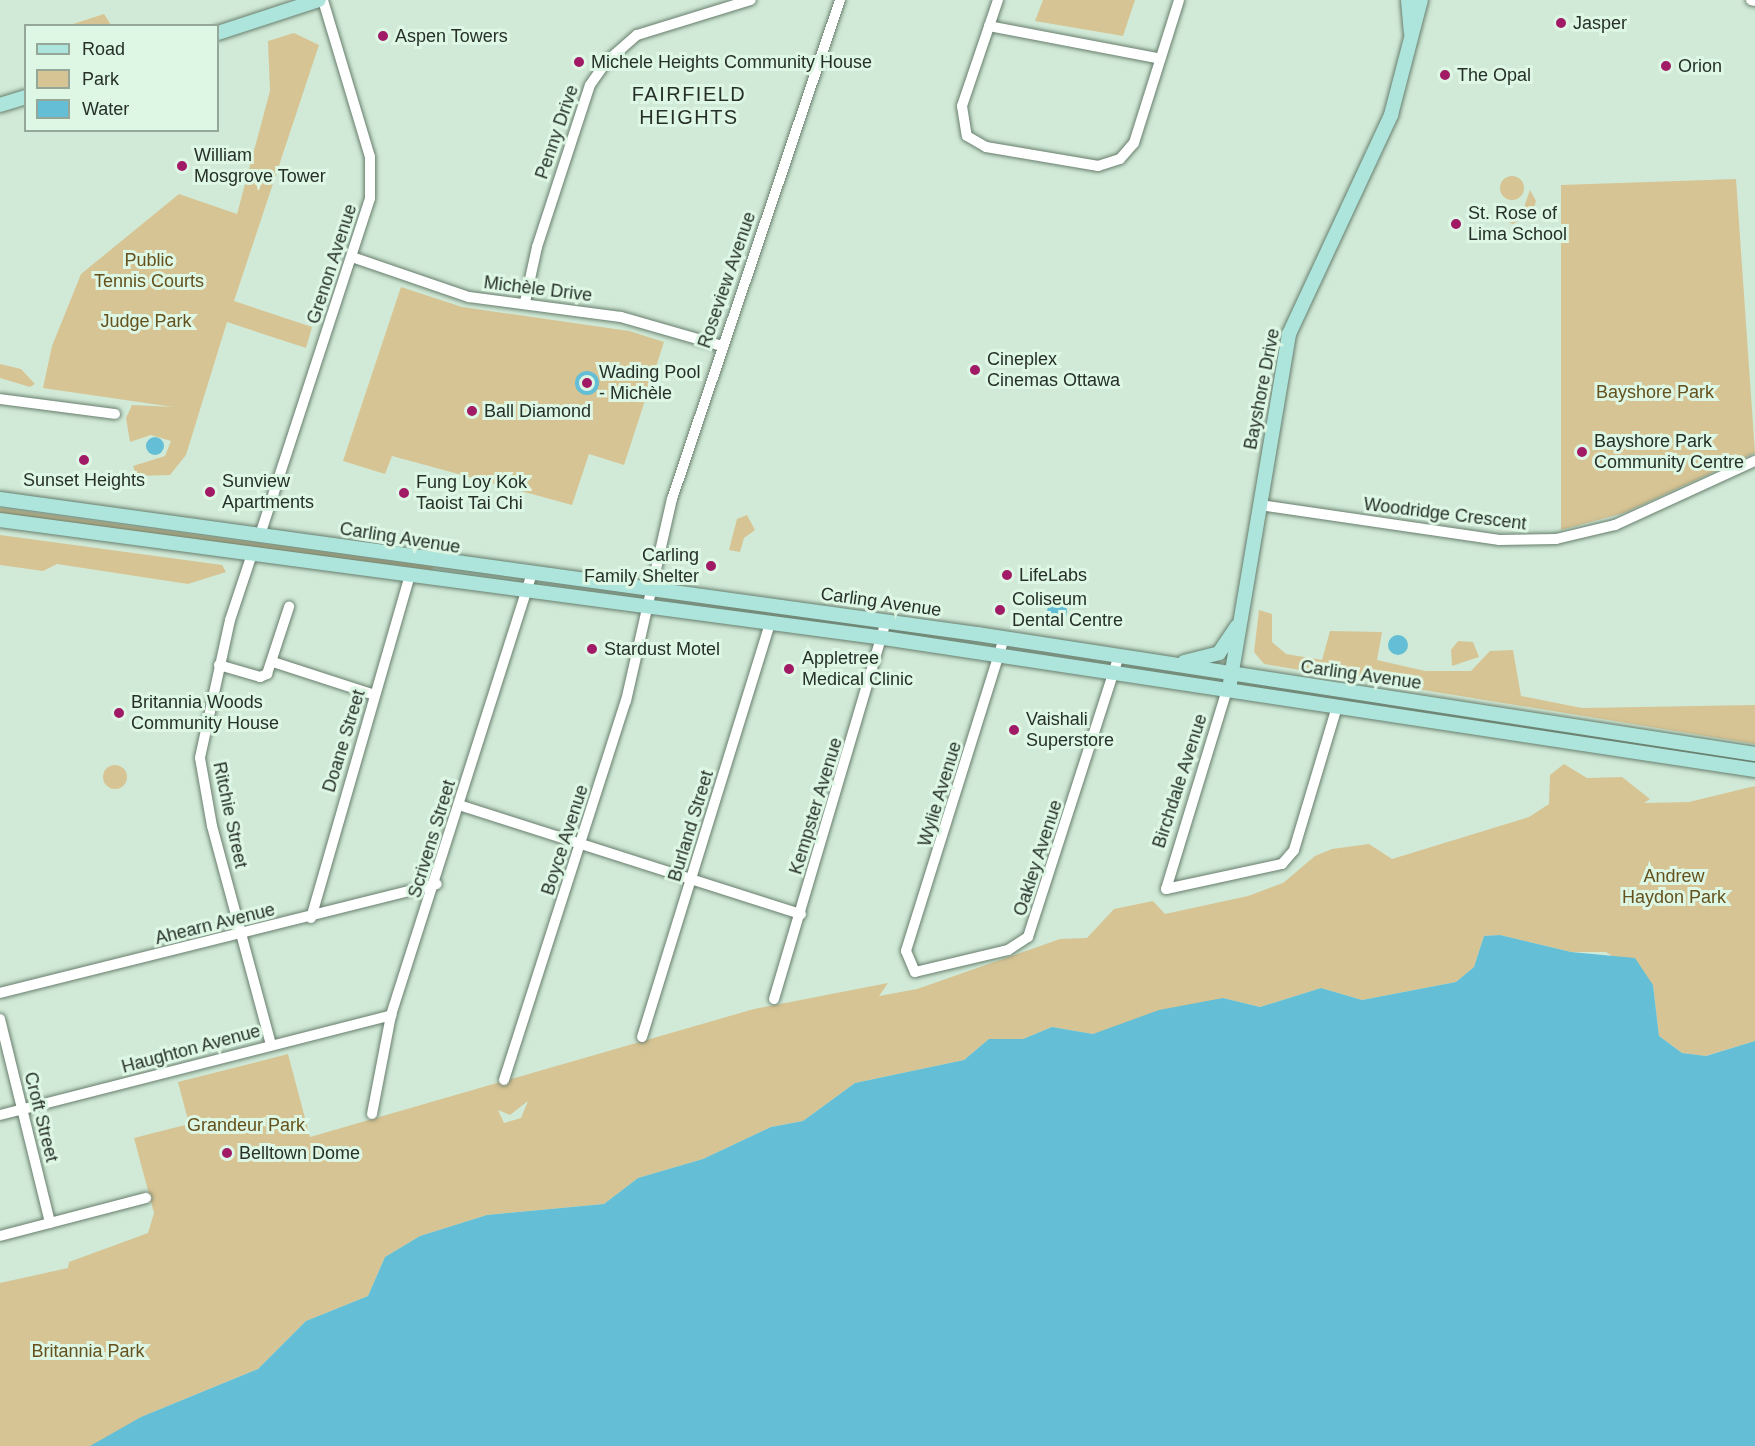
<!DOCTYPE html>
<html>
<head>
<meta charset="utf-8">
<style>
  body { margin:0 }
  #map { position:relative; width:1755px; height:1446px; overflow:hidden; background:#d1ead7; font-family:Arial,sans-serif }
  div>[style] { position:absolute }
  .green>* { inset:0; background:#d7c494 }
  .round { border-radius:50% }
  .water>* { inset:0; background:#63bed6 }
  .roads { filter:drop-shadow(0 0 2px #687e6d) drop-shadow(0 0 2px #687e6d) }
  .minor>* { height:10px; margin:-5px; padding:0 5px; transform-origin:5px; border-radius:5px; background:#fff }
  .major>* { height:14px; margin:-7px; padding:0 7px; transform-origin:7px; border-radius:7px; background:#ade5dd }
  .dots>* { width:16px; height:16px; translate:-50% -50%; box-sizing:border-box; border:3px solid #def7e4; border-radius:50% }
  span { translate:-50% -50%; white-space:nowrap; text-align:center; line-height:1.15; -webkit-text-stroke:6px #def7e4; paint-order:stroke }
  .poi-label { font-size:18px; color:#263028 }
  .left { translate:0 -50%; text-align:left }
  .right { translate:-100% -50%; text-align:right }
  .street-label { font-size:18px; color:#263028 }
  .park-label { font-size:18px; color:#64511d }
  .neighbourhood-label { font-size:20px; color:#263028; letter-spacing:1.5px }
  .legend { position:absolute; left:24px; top:24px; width:195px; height:108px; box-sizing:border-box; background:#def7e4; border:2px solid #94a799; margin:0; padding:8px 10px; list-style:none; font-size:18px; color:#263028 }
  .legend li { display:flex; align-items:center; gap:12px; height:30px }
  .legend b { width:30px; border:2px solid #94a799 }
</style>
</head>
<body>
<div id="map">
  <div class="green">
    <i style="clip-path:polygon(1043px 0,1135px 0,1123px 36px,1035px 21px)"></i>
    <i style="clip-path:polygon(104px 14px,111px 25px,70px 25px)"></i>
    <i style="clip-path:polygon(294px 33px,319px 45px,234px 301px,312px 327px,306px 348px,227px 322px,186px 455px,170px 475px,137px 476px,133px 466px,165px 456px,171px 441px,151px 435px,130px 442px,126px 418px,132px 405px,173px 407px,43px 388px,52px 346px,81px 274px,179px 194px,237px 214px,270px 91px,268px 41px)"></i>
    <i class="round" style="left:1500px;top:176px;width:24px;height:24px"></i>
    <i style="clip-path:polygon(1736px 179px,1755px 453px,1624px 513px,1561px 530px,1561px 185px)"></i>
    <i style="clip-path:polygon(1530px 190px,1536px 201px,1532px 213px,1513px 224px,1506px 221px,1506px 215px,1524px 207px)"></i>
    <i style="clip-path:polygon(401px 287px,462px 307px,629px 331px,664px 342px,624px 465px,589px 454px,572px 505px,392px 456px,385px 474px,343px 461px)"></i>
    <i style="clip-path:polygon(0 364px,21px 369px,35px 384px,30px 387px,0 378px)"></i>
    <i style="clip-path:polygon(0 508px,433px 567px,433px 570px,0 515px)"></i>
    <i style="clip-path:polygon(747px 515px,755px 530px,744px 538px,740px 552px,729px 550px,737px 519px)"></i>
    <i style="clip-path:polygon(0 535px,222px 565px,226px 572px,188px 584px,57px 564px,43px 571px,0 565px)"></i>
    <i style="clip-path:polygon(1259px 610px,1272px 614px,1272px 642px,1286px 654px,1322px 660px,1330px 631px,1382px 632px,1377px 660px,1425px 671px,1471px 671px,1490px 651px,1513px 650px,1521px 696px,1582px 708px,1755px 705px,1755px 744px,1264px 664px,1254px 652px)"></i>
    <i style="clip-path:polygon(1458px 641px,1473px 642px,1479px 657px,1452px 666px,1451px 650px)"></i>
    <i style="clip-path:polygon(evenodd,1564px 764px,1587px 778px,1622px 777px,1650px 799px,1644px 803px,1689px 802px,1755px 786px,1755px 1041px,1705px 1056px,1682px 1053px,1659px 1036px,1653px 985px,1606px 952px,1571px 952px,1500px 935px,1484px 936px,1474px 967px,1456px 982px,1362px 1000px,1321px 988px,1260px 1007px,1223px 998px,1093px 1034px,1052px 1027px,1023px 1039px,989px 1039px,964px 1060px,855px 1083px,803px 1121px,771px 1127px,703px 1159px,638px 1178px,604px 1204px,487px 1215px,420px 1236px,385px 1257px,368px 1296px,306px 1321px,258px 1369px,141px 1417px,104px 1441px,90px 1446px,0 1446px,0 1283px,68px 1268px,69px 1262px,148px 1233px,154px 1213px,134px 1138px,189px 1124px,178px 1082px,288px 1054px,310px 1137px,754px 1009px,888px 983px,879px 996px,917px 989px,1060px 939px,1087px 938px,1114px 909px,1153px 901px,1165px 914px,1248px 896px,1283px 883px,1315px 856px,1332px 849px,1369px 844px,1392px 859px,1529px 817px,1549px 804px,1550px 775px,1564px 764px,528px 1101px,521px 1118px,504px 1123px,498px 1110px,510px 1115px,528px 1101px)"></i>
    <i class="round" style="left:103px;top:765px;width:24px;height:24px"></i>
  </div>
  <div class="water">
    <i class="round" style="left:575px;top:371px;width:24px;height:24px"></i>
    <i class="round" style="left:146px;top:437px;width:18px;height:18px"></i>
    <i class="round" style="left:1047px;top:601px;width:20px;height:20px"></i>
    <i class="round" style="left:1388px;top:635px;width:20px;height:20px"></i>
    <i style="clip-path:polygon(1500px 935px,1571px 952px,1635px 958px,1653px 985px,1659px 1036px,1682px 1053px,1706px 1056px,1755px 1041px,1755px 1446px,90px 1446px,141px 1417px,258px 1369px,306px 1321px,368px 1296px,385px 1257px,420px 1236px,487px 1215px,604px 1204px,638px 1178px,703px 1159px,771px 1127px,803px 1121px,855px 1083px,964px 1060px,989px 1039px,1023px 1039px,1052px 1027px,1093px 1034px,1159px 1010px,1223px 998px,1260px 1007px,1321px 988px,1362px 1000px,1456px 982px,1474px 967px,1484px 936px)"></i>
  </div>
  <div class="roads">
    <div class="minor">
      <i style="left:998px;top:0;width:112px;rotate:108.8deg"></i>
      <i style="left:962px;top:106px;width:30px;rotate:81deg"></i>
      <i style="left:967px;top:136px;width:22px;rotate:30deg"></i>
      <i style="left:986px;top:147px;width:114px;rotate:9.6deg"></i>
      <i style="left:1098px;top:166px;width:23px;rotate:-18deg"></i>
      <i style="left:1120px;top:159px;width:21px;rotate:-49deg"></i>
      <i style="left:1134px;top:143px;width:150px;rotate:-72.5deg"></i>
      <i style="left:1751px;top:0;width:4px;rotate:14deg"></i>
      <i style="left:989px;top:26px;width:171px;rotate:10.8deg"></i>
      <i style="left:352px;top:257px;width:124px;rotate:18.9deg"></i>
      <i style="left:469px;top:297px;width:153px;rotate:7.5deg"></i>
      <i style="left:621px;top:317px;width:105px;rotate:16deg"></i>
      <i style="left:525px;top:302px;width:56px;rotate:-77.7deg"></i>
      <i style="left:537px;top:247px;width:170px;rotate:-71.9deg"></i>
      <i style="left:590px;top:85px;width:28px;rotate:-55deg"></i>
      <i style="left:606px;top:62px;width:41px;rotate:-41.1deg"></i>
      <i style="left:637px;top:35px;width:119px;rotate:-17.1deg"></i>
      <i style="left:0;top:399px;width:116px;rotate:7.4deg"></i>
      <i style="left:1260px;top:505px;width:242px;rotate:8.3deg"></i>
      <i style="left:1499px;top:540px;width:57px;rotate:-1deg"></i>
      <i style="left:1556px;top:539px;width:61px;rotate:-13.3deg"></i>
      <i style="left:1615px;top:525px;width:154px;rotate:-24.6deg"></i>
      <i style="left:260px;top:535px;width:354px;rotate:-71.9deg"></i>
      <i style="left:370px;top:198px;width:41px;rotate:-90deg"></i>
      <i style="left:370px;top:157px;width:164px;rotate:-106.7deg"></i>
      <i style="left:251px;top:557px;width:66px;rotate:108.4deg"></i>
      <i style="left:230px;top:620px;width:141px;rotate:102.3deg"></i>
      <i style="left:200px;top:758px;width:69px;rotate:80deg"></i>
      <i style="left:212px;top:826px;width:227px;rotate:74.9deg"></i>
      <i style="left:1004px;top:638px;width:328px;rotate:107.4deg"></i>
      <i style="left:906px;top:951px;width:23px;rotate:67deg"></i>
      <i style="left:915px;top:972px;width:96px;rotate:-13.3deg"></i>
      <i style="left:1008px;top:950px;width:24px;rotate:-33deg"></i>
      <i style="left:1028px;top:937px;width:293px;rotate:-72.1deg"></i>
      <i style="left:273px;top:662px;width:107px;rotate:17.9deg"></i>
      <i style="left:219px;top:665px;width:43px;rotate:16.3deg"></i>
      <i style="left:260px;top:677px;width:8px;rotate:-23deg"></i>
      <i style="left:267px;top:674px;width:71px;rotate:-71.8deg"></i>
      <i style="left:1226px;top:693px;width:205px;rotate:107deg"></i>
      <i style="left:1166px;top:889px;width:119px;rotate:-12.2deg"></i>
      <i style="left:1282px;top:864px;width:18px;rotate:-49deg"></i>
      <i style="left:1294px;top:850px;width:149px;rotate:-73.3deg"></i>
      <i style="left:459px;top:805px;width:359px;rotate:17.7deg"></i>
      <i style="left:311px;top:918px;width:357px;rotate:-73.9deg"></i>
      <i style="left:0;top:993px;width:450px;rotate:-14deg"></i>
      <i style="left:774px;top:999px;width:394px;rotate:-73.5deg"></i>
      <i style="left:0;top:1019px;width:210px;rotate:76.2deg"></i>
      <i style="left:642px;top:1037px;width:432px;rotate:-72.8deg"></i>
      <i style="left:504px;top:1080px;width:398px;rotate:-72.2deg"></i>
      <i style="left:626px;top:701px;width:207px;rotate:-77.2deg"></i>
      <i style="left:672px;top:499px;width:527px;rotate:-71.39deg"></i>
      <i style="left:372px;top:1114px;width:101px;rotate:-79.1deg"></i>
      <i style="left:391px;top:1015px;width:461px;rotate:-72.3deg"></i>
      <i style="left:0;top:1115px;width:404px;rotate:-14.3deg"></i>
      <i style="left:0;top:1236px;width:151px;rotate:-14.6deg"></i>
    </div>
    <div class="major">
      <i style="left:1408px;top:0;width:32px;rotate:85deg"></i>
      <i style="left:218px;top:33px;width:106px;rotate:-18.1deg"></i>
      <i style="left:0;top:105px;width:27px;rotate:-17deg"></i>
      <i style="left:0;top:499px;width:986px;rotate:7.87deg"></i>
      <i style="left:977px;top:634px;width:787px;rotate:8.77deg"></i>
      <i style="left:0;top:520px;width:892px;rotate:7.6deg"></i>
      <i style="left:884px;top:638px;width:881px;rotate:8.62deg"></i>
      <i style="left:1184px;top:662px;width:36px;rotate:-14deg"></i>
      <i style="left:1219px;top:653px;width:32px;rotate:-56deg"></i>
      <i style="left:1230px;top:683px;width:354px;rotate:-80.4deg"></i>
      <i style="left:1289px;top:334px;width:242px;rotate:-65deg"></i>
      <i style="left:1391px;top:115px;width:119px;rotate:-75.4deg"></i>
    </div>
  </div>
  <div class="dots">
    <i style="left:1561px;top:23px;background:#a11a66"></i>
    <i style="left:383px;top:36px;background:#a11a66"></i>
    <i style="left:579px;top:62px;background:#a11a66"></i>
    <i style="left:1666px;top:66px;background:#a11a66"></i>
    <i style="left:1445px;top:75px;background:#a11a66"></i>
    <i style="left:182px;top:166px;background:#a11a66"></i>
    <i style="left:1456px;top:224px;background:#a11a66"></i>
    <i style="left:975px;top:370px;background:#a11a66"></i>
    <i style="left:587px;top:383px;background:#a11a66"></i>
    <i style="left:472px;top:411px;background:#a11a66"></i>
    <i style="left:1582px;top:452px;background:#a11a66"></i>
    <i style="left:84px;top:460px;background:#a11a66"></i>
    <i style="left:210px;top:492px;background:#a11a66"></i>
    <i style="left:404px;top:493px;background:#a11a66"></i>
    <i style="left:711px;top:566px;background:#a11a66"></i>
    <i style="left:1007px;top:575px;background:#a11a66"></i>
    <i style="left:1000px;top:610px;background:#a11a66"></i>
    <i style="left:592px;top:649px;background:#a11a66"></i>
    <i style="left:789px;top:669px;background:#a11a66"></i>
    <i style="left:119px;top:713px;background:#a11a66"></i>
    <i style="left:1014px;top:730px;background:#a11a66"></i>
    <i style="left:227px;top:1153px;background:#a11a66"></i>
  </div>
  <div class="poi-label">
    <span class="left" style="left:1573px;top:23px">Jasper</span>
    <span class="left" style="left:395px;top:36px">Aspen Towers</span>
    <span class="left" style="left:591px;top:62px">Michele Heights Community House</span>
    <span class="left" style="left:1678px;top:66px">Orion</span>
    <span class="left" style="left:1457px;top:75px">The Opal</span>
    <span class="left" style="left:194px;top:166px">William<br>Mosgrove Tower</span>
    <span class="left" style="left:1468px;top:224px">St. Rose of<br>Lima School</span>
    <span class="left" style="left:987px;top:370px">Cineplex<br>Cinemas Ottawa</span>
    <span class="left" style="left:599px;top:383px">Wading Pool<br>- Michèle</span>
    <span class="left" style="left:484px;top:411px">Ball Diamond</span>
    <span class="left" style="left:1594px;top:452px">Bayshore Park<br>Community Centre</span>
    <span style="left:84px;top:480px">Sunset Heights</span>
    <span class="left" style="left:222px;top:492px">Sunview<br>Apartments</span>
    <span class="left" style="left:416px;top:493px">Fung Loy Kok<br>Taoist Tai Chi</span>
    <span class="right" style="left:699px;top:566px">Carling<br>Family Shelter</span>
    <span class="left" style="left:1019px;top:575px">LifeLabs</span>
    <span class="left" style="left:1012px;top:610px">Coliseum<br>Dental Centre</span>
    <span class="left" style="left:604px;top:649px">Stardust Motel</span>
    <span class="left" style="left:802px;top:669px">Appletree<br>Medical Clinic</span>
    <span class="left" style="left:131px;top:713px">Britannia Woods<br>Community House</span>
    <span class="left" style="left:1026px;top:730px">Vaishali<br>Superstore</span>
    <span class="left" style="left:239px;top:1153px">Belltown Dome</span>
  </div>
  <div class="street-label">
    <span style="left:557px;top:132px;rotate:-71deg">Penny Drive</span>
    <span style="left:332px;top:264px;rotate:-72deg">Grenon Avenue</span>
    <span style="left:727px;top:280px;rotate:-71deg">Roseview Avenue</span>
    <span style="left:538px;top:289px;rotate:7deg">Michèle Drive</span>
    <span style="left:1262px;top:389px;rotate:-79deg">Bayshore Drive</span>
    <span style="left:1445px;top:514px;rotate:7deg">Woodridge Crescent</span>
    <span style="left:400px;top:538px;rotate:9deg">Carling Avenue</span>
    <span style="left:881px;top:602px;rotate:8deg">Carling Avenue</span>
    <span style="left:1361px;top:675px;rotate:8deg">Carling Avenue</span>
    <span style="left:344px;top:741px;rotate:-73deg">Doane Street</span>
    <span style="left:1180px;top:781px;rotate:-72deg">Birchdale Avenue</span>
    <span style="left:940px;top:794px;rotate:-73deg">Wylie Avenue</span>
    <span style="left:816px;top:806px;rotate:-73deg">Kempster Avenue</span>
    <span style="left:230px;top:815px;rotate:78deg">Ritchie Street</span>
    <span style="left:691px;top:826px;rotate:-73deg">Burland Street</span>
    <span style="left:432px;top:839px;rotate:-73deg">Scrivens Street</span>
    <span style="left:565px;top:840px;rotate:-72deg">Boyce Avenue</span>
    <span style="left:1038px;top:858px;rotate:-72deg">Oakley Avenue</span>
    <span style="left:215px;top:924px;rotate:-14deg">Ahearn Avenue</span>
    <span style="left:191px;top:1049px;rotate:-15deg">Haughton Avenue</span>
    <span style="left:41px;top:1117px;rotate:76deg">Croft Street</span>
  </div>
  <div class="park-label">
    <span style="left:149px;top:271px">Public<br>Tennis Courts</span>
    <span style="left:146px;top:321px">Judge Park</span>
    <span style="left:1655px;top:392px">Bayshore Park</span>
    <span style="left:1674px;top:887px">Andrew<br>Haydon Park</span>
    <span style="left:246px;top:1125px">Grandeur Park</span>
    <span style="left:88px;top:1351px">Britannia Park</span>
  </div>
  <div class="neighbourhood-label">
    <span style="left:689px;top:106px">FAIRFIELD<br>HEIGHTS</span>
  </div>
  <ul class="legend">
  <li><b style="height:8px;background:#ade5dd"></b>Road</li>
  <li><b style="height:16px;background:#d7c494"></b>Park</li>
  <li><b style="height:16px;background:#63bed6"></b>Water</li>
  </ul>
</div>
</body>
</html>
